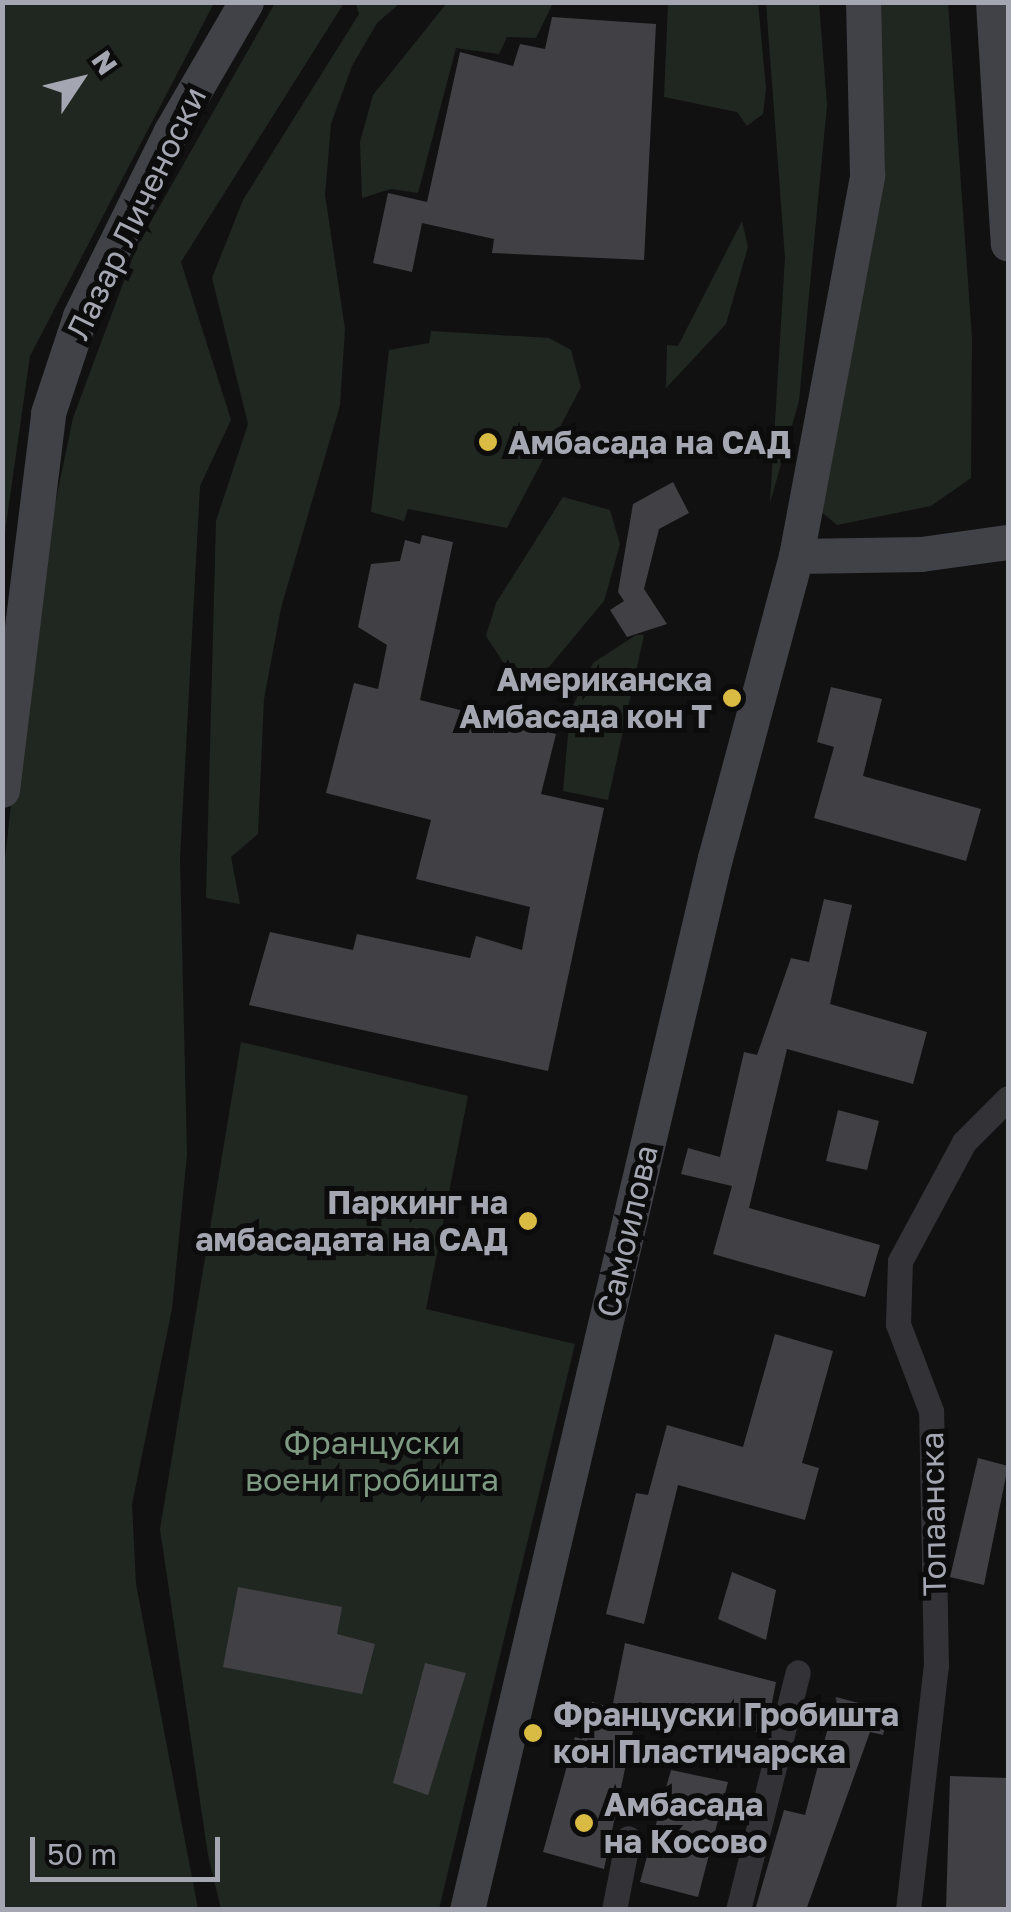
<!DOCTYPE html>
<html>
<head>
<meta charset="utf-8">
<style>
  body { margin:0 }
  #map { position:relative; width:1011px; height:1912px; overflow:hidden; background:#111112; font-family:"Golos Text",sans-serif }
  div>[style] { position:absolute }
  .green>* { inset:0; background:#202721 }
  .building>* { inset:0; background:#414145 }
  .street>* { height:25px; margin:-12.5px; padding:0 12.5px; transform-origin:12.5px; border-radius:12.5px; background:#333337 }
  .secondary>* { height:35px; margin:-17.5px; padding:0 17.5px; transform-origin:17.5px; border-radius:17.5px; background:#414247 }
  .dots>* { width:28px; height:28px; translate:-50% -50%; box-sizing:border-box; border:5px solid #0c0c0d; border-radius:50% }
  span { translate:-50% -50%; white-space:nowrap; text-align:center; line-height:1.15; -webkit-text-stroke:10px #0c0c0d; paint-order:stroke }
  .street-label { font-size:32px; color:#a4a7b1 }
  .poi-label { font-size:32px; color:#a4a7b1; font-weight:700 }
  .left { translate:0 -50%; text-align:left }
  .right { translate:-100% -50%; text-align:right }
  .park-label { font-size:32px; color:#7e9a83 }
  .frame { position:absolute; inset:0; border:5px solid #a4a7b1; pointer-events:none }
  .north { position:absolute; left:30px; top:30px; width:100px; height:100px; -webkit-text-stroke:8px #0c0c0d; paint-order:stroke; rotate:55deg; font-size:28px; font-weight:700; line-height:40px; text-align:center; color:#a4a7b1 }
  .north::after { content:''; display:block; margin:auto; width:35px; height:45px; background:#a4a7b1; clip-path:polygon(50% 0,100% 100%,50% 72%,0 100%) }
  .scale { position:absolute; left:30px; top:1837px; width:190px; height:45px; box-sizing:border-box; border:5px solid #a4a7b1; border-top:0; padding-left:12px; font-size:30px; line-height:35px; white-space:nowrap; color:#a4a7b1; -webkit-text-stroke:8px #0c0c0d; paint-order:stroke }
</style>
</head>
<body>
<div id="map">
  <div class="green">
    <i style="clip-path:polygon(3px 2px,214px 3px,30px 356px,3px 546px)"></i>
    <i style="clip-path:polygon(275px 3px,344px 3px,181px 262px,231px 420px,200px 486px,180px 859px,187px 1155px,172px 1309px,132px 1504px,136px 1584px,198px 1909px,3px 1910px,2px 886px,32px 615px,73px 418px,137px 246px)"></i>
    <i style="clip-path:polygon(356px 3px,400px 3px,377px 23px,352px 66px,331px 124px,325px 195px,345px 329px,340px 405px,281px 608px,264px 699px,258px 834px,231px 857px,240px 904px,206px 898px,216px 521px,248px 424px,212px 278px,243px 200px,359px 14px)"></i>
    <i style="clip-path:polygon(447px 3px,553px 3px,536px 38px,507px 37px,499px 54px,456px 48px,418px 193px,391px 189px,362px 198px,360px 142px,373px 95px)"></i>
    <i style="clip-path:polygon(668px 3px,758px 3px,766px 88px,763px 114px,747px 126px,737px 112px,664px 97px)"></i>
    <i style="clip-path:polygon(766px 3px,819px 3px,827px 105px,799px 401px,770px 503px,785px 258px)"></i>
    <i style="clip-path:polygon(873px 3px,948px 3px,972px 338px,971px 478px,931px 506px,837px 525px,813px 505px)"></i>
    <i style="clip-path:polygon(742px 221px,748px 247px,726px 324px,666px 388px,667px 345px,678px 346px)"></i>
    <i style="clip-path:polygon(431px 331px,549px 338px,571px 350px,581px 387px,507px 528px,408px 509px,404px 521px,371px 512px,389px 350px,429px 343px)"></i>
    <i style="clip-path:polygon(563px 497px,610px 510px,620px 544px,604px 601px,549px 667px,527px 672px,503px 662px,486px 636px,496px 603px)"></i>
    <i style="clip-path:polygon(636px 635px,644px 635px,608px 800px,563px 791px,570px 712px,593px 663px)"></i>
    <i style="clip-path:polygon(241px 1042px,468px 1096px,426px 1309px,575px 1344px,439px 1909px,221px 1909px,208px 1855px,160px 1529px)"></i>
  </div>
  <div class="building">
    <i style="clip-path:polygon(552px 17px,656px 24px,644px 260px,492px 253px,494px 239px,422px 223px,412px 272px,373px 263px,388px 193px,427px 202px,460px 52px,513px 66px,520px 44px,545px 49px)"></i>
    <i style="clip-path:polygon(673px 482px,689px 513px,659px 529px,644px 589px,667px 624px,627px 637px,610px 610px,624px 601px,618px 592px,633px 504px)"></i>
    <i style="clip-path:polygon(422px 535px,453px 542px,420px 700px,556px 734px,541px 794px,604px 808px,548px 1071px,249px 1005px,270px 932px,353px 950px,357px 934px,470px 958px,476px 936px,522px 950px,530px 907px,416px 879px,431px 820px,326px 793px,354px 683px,378px 689px,387px 645px,358px 627px,371px 564px,400px 561px,405px 540px,420px 544px)"></i>
    <i style="clip-path:polygon(831px 687px,882px 699px,863px 776px,981px 809px,966px 861px,814px 818px,834px 747px,817px 742px)"></i>
    <i style="clip-path:polygon(824px 899px,852px 905px,830px 1004px,927px 1032px,913px 1084px,787px 1049px,749px 1208px,880px 1245px,865px 1297px,713px 1254px,732px 1186px,681px 1174px,688px 1148px,720px 1157px,744px 1052px,757px 1055px,791px 958px,809px 962px)"></i>
    <i style="clip-path:polygon(838px 1110px,879px 1121px,867px 1170px,826px 1161px)"></i>
    <i style="clip-path:polygon(775px 1334px,833px 1351px,802px 1463px,819px 1468px,805px 1520px,678px 1485px,644px 1624px,606px 1614px,636px 1493px,648px 1495px,667px 1425px,743px 1447px)"></i>
    <i style="clip-path:polygon(978px 1458px,1008px 1466px,984px 1585px,950px 1577px)"></i>
    <i style="clip-path:polygon(732px 1572px,776px 1590px,766px 1640px,718px 1619px)"></i>
    <i style="clip-path:polygon(238px 1587px,342px 1607px,337px 1634px,375px 1644px,362px 1694px,223px 1667px)"></i>
    <i style="clip-path:polygon(625px 1643px,776px 1682px,766px 1734px,639px 1702px,604px 1869px,543px 1852px,575px 1737px,582px 1739px,592px 1702px,612px 1708px)"></i>
    <i style="clip-path:polygon(425px 1663px,466px 1673px,428px 1795px,393px 1783px)"></i>
    <i style="clip-path:polygon(836px 1697px,889px 1711px,883px 1735px,870px 1732px,806px 1910px,755px 1910px,784px 1810px,805px 1815px)"></i>
    <i style="clip-path:polygon(671px 1770px,728px 1782px,698px 1897px,640px 1882px)"></i>
    <i style="clip-path:polygon(950px 1776px,1008px 1778px,1008px 1910px,946px 1910px)"></i>
  </div>
  <div class="street">
    <i style="left:614px;top:1910px;width:73px;rotate:-79deg"></i>
    <i style="left:738px;top:1910px;width:245px;rotate:-75.9deg"></i>
    <i style="left:908px;top:1910px;width:246px;rotate:-83.5deg"></i>
    <i style="left:936px;top:1666px;width:255px;rotate:-91.1deg"></i>
    <i style="left:931px;top:1411px;width:93px;rotate:-110.8deg"></i>
    <i style="left:898px;top:1324px;width:63px;rotate:-88.2deg"></i>
    <i style="left:900px;top:1261px;width:135px;rotate:-61.7deg"></i>
    <i style="left:964px;top:1142px;width:62px;rotate:-45deg"></i>
  </div>
  <div class="secondary">
    <i style="left:993px;top:2px;width:242px;rotate:86.5deg"></i>
    <i style="left:796px;top:556px;width:125px;rotate:-0.9deg"></i>
    <i style="left:921px;top:554px;width:88px;rotate:-7.9deg"></i>
    <i style="left:2px;top:790px;width:380px;rotate:-83deg"></i>
    <i style="left:48px;top:413px;width:102px;rotate:-71.7deg"></i>
    <i style="left:80px;top:316px;width:206px;rotate:-63.8deg"></i>
    <i style="left:171px;top:131px;width:149px;rotate:-59.8deg"></i>
    <i style="left:467px;top:1910px;width:1081px;rotate:-76.74deg"></i>
    <i style="left:715px;top:858px;width:313px;rotate:-75deg"></i>
    <i style="left:796px;top:556px;width:388px;rotate:-79.4deg"></i>
    <i style="left:867px;top:175px;width:173px;rotate:-91.3deg"></i>
  </div>
  <div class="dots">
    <i style="left:488px;top:442px;background:#d9ba43"></i>
    <i style="left:732px;top:698px;background:#d9ba43"></i>
    <i style="left:528px;top:1221px;background:#d9ba43"></i>
    <i style="left:533px;top:1733px;background:#d9ba43"></i>
    <i style="left:584px;top:1823px;background:#d9ba43"></i>
  </div>
  <div class="street-label">
    <span style="left:136px;top:213px;rotate:-64deg">Лазар Личеноски</span>
    <span style="left:627px;top:1231px;rotate:-77deg">Самоилова</span>
    <span style="left:933px;top:1514px;rotate:-91deg">Топаанска</span>
  </div>
  <div class="poi-label">
    <span class="left" style="left:508px;top:442px">Амбасада на САД</span>
    <span class="right" style="left:712px;top:698px">Американска<br>Амбасада кон Т</span>
    <span class="right" style="left:508px;top:1221px">Паркинг на<br>амбасадата на САД</span>
    <span class="left" style="left:553px;top:1733px">Француски Гробишта<br>кон Пластичарска</span>
    <span class="left" style="left:604px;top:1823px">Амбасада<br>на Косово</span>
  </div>
  <div class="park-label">
    <span style="left:372px;top:1461px">Француски<br>воени гробишта</span>
  </div>
  <div class="frame"></div>
  <div class="north">N</div>
  <div class="scale">50 m</div>
</div>
</body>
</html>
